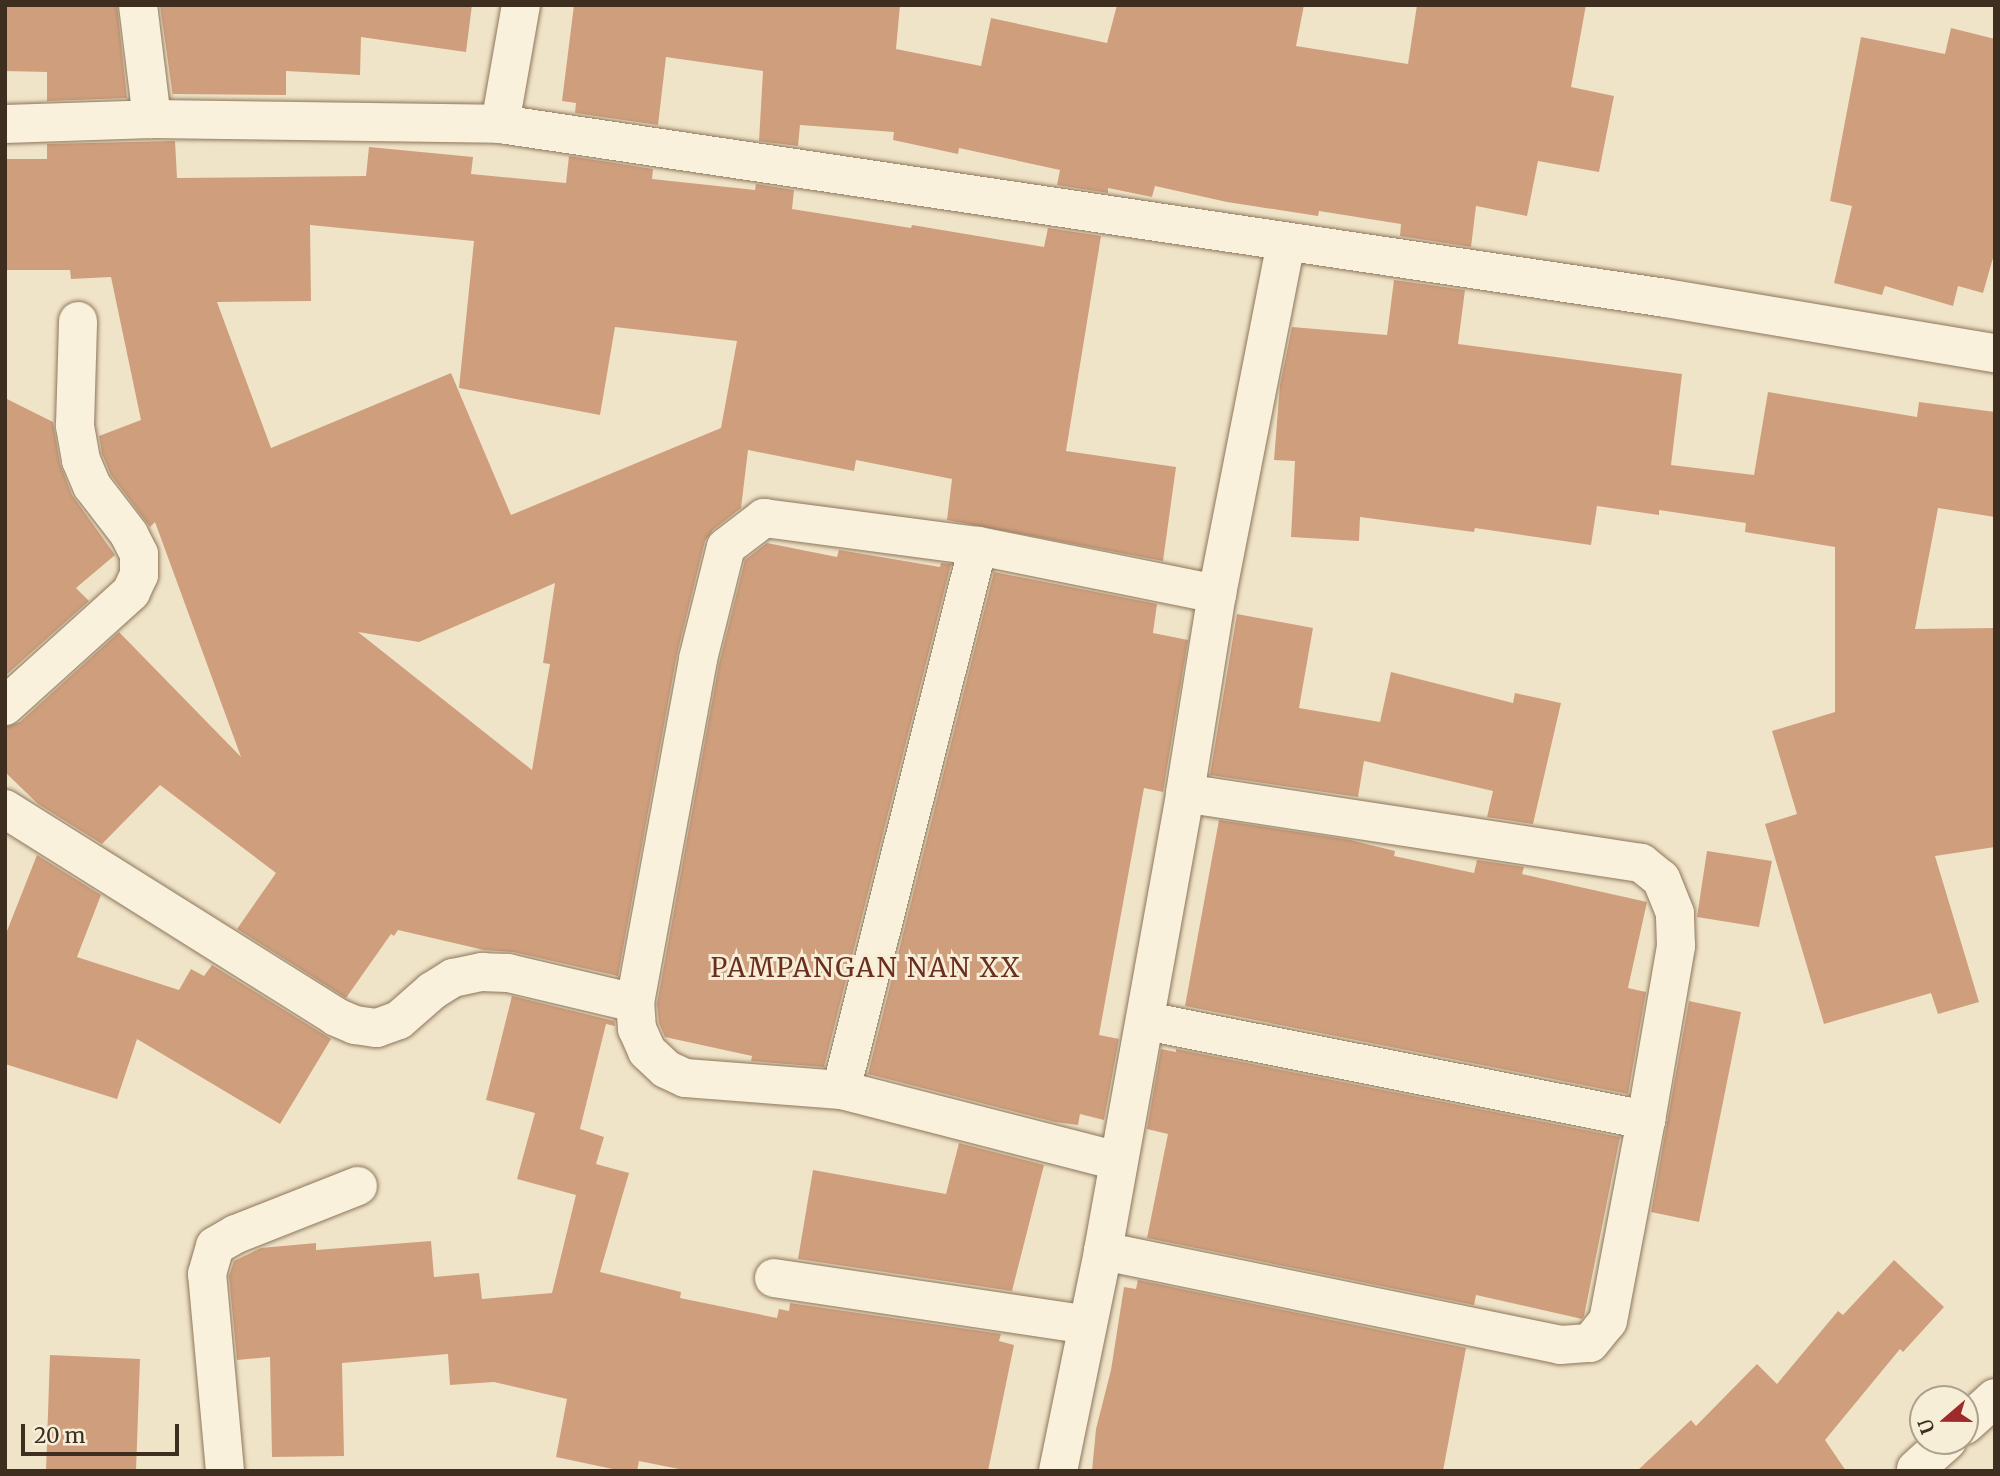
<!DOCTYPE html>
<html>
<head>
<meta charset="utf-8">
<style>
  body { margin:0 }
  #map { position:relative; width:2000px; height:1476px; overflow:hidden; background:#f0e4c8; font-family:Merriweather,serif }
  div>[style] { position:absolute }
  .building>* { inset:0; background:#cf9f7d }
  .roads { filter:drop-shadow(0 0 2px #8d765c) drop-shadow(0 0 2px #8d765c) }
  .street>* { height:38px; margin:-19px; padding:0 19px; transform-origin:19px; border-radius:19px; background:#faf1dc }
  .secondary>* { height:38px; margin:-19px; padding:0 19px; transform-origin:19px; border-radius:19px; background:#faf1dc }
  span { translate:-50% -50%; white-space:nowrap; text-align:center; line-height:1.15; -webkit-text-stroke:6px #f7eed8; paint-order:stroke }
  .quarter-label { font-size:26px; color:#6b2e1e; letter-spacing:2px }
  .frame { position:absolute; inset:0; border:7px solid #3d2e20; pointer-events:none }
  .north { position:absolute; left:1909px; top:1385px; width:70px; height:70px; box-sizing:border-box; background:#f7eed8; border:2px solid #ada18e; border-radius:50%; rotate:250deg; font-size:19px; font-weight:700; line-height:28px; text-align:center; color:#3d2e20 }
  .north::after { content:''; display:block; margin:auto; width:24px; height:32px; background:#9e2a2b; clip-path:polygon(50% 0,100% 100%,50% 72%,0 100%) }
  .scale { position:absolute; left:21px; top:1424px; width:158px; height:32px; box-sizing:border-box; border:4px solid #3d2e20; border-top:0; padding-left:9px; font-size:21px; line-height:24px; white-space:nowrap; color:#3d2e20; -webkit-text-stroke:5px #f7eed8; paint-order:stroke }
</style>
</head>
<body>
<div id="map">
  <div class="building">
    <i style="clip-path:polygon(5px 5px,117px 5px,127px 98px,47px 101px,47px 72px,5px 71px)"></i>
    <i style="clip-path:polygon(160px 5px,472px 5px,466px 52px,361px 37px,360px 75px,286px 71px,286px 95px,173px 94px,173px 97px)"></i>
    <i style="clip-path:polygon(574px 5px,900px 5px,896px 49px,981px 66px,991px 18px,1107px 43px,1117px 5px,1304px 5px,1296px 46px,1408px 64px,1417px 5px,1586px 5px,1571px 87px,1614px 96px,1599px 172px,1538px 161px,1527px 216px,1476px 206px,1471px 247px,1400px 236px,1401px 224px,1319px 211px,1318px 216px,1227px 202px,1155px 186px,1152px 197px,1108px 188px,1108px 193px,1057px 185px,1060px 170px,959px 148px,958px 154px,893px 140px,894px 132px,800px 125px,798px 146px,759px 141px,763px 71px,666px 57px,658px 125px,575px 113px,576px 103px,562px 101px)"></i>
    <i style="clip-path:polygon(1951px 28px,1995px 39px,1995px 251px,1983px 293px,1958px 286px,1953px 306px,1885px 286px,1882px 295px,1834px 283px,1852px 206px,1830px 201px,1861px 37px,1945px 54px)"></i>
    <i style="clip-path:polygon(evenodd,175px 141px,177px 178px,366px 176px,369px 147px,473px 157px,471px 174px,566px 183px,569px 156px,653px 169px,652px 179px,755px 190px,756px 184px,794px 190px,792px 209px,911px 228px,912px 225px,1044px 247px,1048px 228px,1101px 236px,1066px 451px,1176px 467px,1163px 561px,947px 520px,952px 479px,856px 460px,854px 471px,748px 450px,741px 508px,713px 530px,705px 541px,677px 654px,618px 976px,513px 952px,484px 950px,398px 930px,394px 936px,391px 934px,346px 998px,237px 929px,276px 873px,160px 785px,102px 844px,38px 804px,5px 772px,5px 727px,20px 722px,119px 632px,241px 757px,155px 522px,150px 527px,111px 475px,102px 454px,99px 436px,141px 420px,111px 277px,71px 279px,70px 270px,5px 270px,5px 159px,47px 159px,47px 144px,175px 141px,310px 225px,474px 241px,459px 388px,600px 415px,615px 327px,737px 341px,721px 428px,511px 515px,451px 373px,271px 448px,217px 302px,311px 301px,310px 225px,175px 141px,555px 583px,543px 663px,550px 664px,532px 770px,358px 632px,419px 642px,555px 583px)"></i>
    <i style="clip-path:polygon(1394px 280px,1465px 290px,1458px 344px,1682px 374px,1671px 465px,1754px 475px,1768px 392px,1917px 417px,1919px 402px,1995px 412px,1995px 517px,1938px 508px,1915px 629px,1995px 628px,1995px 847px,1935px 856px,1979px 1002px,1938px 1014px,1931px 993px,1824px 1024px,1765px 824px,1797px 814px,1772px 731px,1835px 712px,1835px 547px,1745px 532px,1746px 523px,1659px 510px,1659px 515px,1597px 506px,1591px 545px,1475px 528px,1474px 532px,1360px 517px,1359px 541px,1291px 537px,1295px 461px,1274px 460px,1280px 385px,1292px 327px,1387px 335px)"></i>
    <i style="clip-path:polygon(5px 398px,53px 422px,60px 464px,72px 495px,115px 555px,76px 588px,89px 601px,5px 676px)"></i>
    <i style="clip-path:polygon(767px 543px,837px 557px,839px 550px,940px 567px,941px 563px,951px 564px,824px 1067px,751px 1061px,752px 1056px,665px 1037px,659px 1023px,657px 1004px,719px 664px,745px 560px)"></i>
    <i style="clip-path:polygon(994px 572px,1157px 604px,1153px 633px,1188px 640px,1163px 792px,1144px 788px,1099px 1035px,1119px 1039px,1104px 1120px,1080px 1114px,1078px 1125px,1055px 1122px,868px 1074px)"></i>
    <i style="clip-path:polygon(1237px 614px,1313px 628px,1299px 708px,1380px 722px,1391px 672px,1513px 703px,1515px 693px,1561px 703px,1533px 824px,1487px 817px,1493px 791px,1364px 761px,1358px 797px,1210px 775px)"></i>
    <i style="clip-path:polygon(1219px 820px,1350px 840px,1395px 851px,1394px 856px,1474px 873px,1477px 860px,1524px 867px,1522px 874px,1647px 902px,1628px 988px,1646px 992px,1628px 1094px,1185px 1006px)"></i>
    <i style="clip-path:polygon(1707px 851px,1772px 861px,1759px 927px,1697px 917px)"></i>
    <i style="clip-path:polygon(37px 855px,101px 895px,77px 957px,179px 990px,191px 969px,204px 976px,212px 965px,331px 1039px,280px 1124px,137px 1039px,117px 1099px,5px 1064px,5px 936px)"></i>
    <i style="clip-path:polygon(512px 996px,614px 1021px,615px 1026px,606px 1024px,580px 1129px,604px 1137px,596px 1164px,629px 1173px,600px 1272px,681px 1292px,680px 1298px,777px 1318px,779px 1309px,789px 1311px,790px 1303px,1001px 1334px,999px 1341px,1014px 1345px,988px 1471px,689px 1471px,639px 1461px,637px 1471px,622px 1471px,556px 1457px,567px 1399px,494px 1382px,450px 1385px,448px 1354px,342px 1363px,344px 1456px,272px 1457px,270px 1357px,237px 1360px,229px 1276px,234px 1261px,261px 1248px,316px 1243px,316px 1250px,431px 1241px,434px 1277px,479px 1273px,482px 1299px,552px 1293px,576px 1195px,517px 1179px,535px 1113px,486px 1100px)"></i>
    <i style="clip-path:polygon(1689px 1001px,1741px 1012px,1699px 1222px,1651px 1212px)"></i>
    <i style="clip-path:polygon(1161px 1049px,1176px 1052px,1176px 1049px,1620px 1137px,1584px 1316px,1582px 1319px,1476px 1295px,1474px 1305px,1147px 1238px,1168px 1134px,1147px 1129px)"></i>
    <i style="clip-path:polygon(959px 1143px,1044px 1165px,1012px 1291px,798px 1259px,813px 1170px,946px 1194px)"></i>
    <i style="clip-path:polygon(1894px 1260px,1944px 1307px,1903px 1352px,1900px 1349px,1825px 1440px,1846px 1471px,1637px 1471px,1691px 1420px,1696px 1426px,1757px 1364px,1777px 1384px,1838px 1311px,1843px 1315px)"></i>
    <i style="clip-path:polygon(1138px 1280px,1466px 1348px,1443px 1471px,1092px 1471px,1096px 1429px,1111px 1370px,1124px 1287px,1136px 1289px)"></i>
    <i style="clip-path:polygon(50px 1355px,140px 1359px,136px 1471px,46px 1471px)"></i>
  </div>
  <div class="roads">
    <div class="street">
      <i style="left:138px;top:5px;width:115px;rotate:83deg"></i>
      <i style="left:500px;top:124px;width:121px;rotate:-80deg"></i>
      <i style="left:5px;top:706px;width:170px;rotate:-42.1deg"></i>
      <i style="left:131px;top:592px;width:19px;rotate:-65deg"></i>
      <i style="left:139px;top:575px;width:21px;rotate:-90deg"></i>
      <i style="left:139px;top:554px;width:22px;rotate:-117deg"></i>
      <i style="left:129px;top:534px;width:61px;rotate:-127.6deg"></i>
      <i style="left:92px;top:486px;width:28px;rotate:-113deg"></i>
      <i style="left:81px;top:460px;width:36px;rotate:-100deg"></i>
      <i style="left:75px;top:425px;width:104px;rotate:-88.3deg"></i>
      <i style="left:5px;top:809px;width:391px;rotate:32.1deg"></i>
      <i style="left:336px;top:1017px;width:21px;rotate:23deg"></i>
      <i style="left:355px;top:1025px;width:22px;rotate:8deg"></i>
      <i style="left:377px;top:1028px;width:23px;rotate:-20deg"></i>
      <i style="left:399px;top:1020px;width:44px;rotate:-41.3deg"></i>
      <i style="left:432px;top:991px;width:25px;rotate:-32deg"></i>
      <i style="left:453px;top:978px;width:30px;rotate:-12deg"></i>
      <i style="left:482px;top:972px;width:26px;rotate:2deg"></i>
      <i style="left:508px;top:973px;width:130px;rotate:13.3deg"></i>
      <i style="left:1146px;top:1021px;width:510px;rotate:11.2deg"></i>
      <i style="left:1646px;top:1120px;width:177px;rotate:-80.2deg"></i>
      <i style="left:1676px;top:946px;width:33px;rotate:-92deg"></i>
      <i style="left:1675px;top:913px;width:37px;rotate:-112deg"></i>
      <i style="left:1661px;top:879px;width:26px;rotate:-141deg"></i>
      <i style="left:1641px;top:863px;width:461px;rotate:-171.3deg"></i>
      <i style="left:841px;top:1090px;width:561px;rotate:-75.86deg"></i>
      <i style="left:1118px;top:1161px;width:286px;rotate:-165.6deg"></i>
      <i style="left:841px;top:1090px;width:156px;rotate:-175.6deg"></i>
      <i style="left:685px;top:1078px;width:21px;rotate:-155deg"></i>
      <i style="left:666px;top:1069px;width:26px;rotate:-137deg"></i>
      <i style="left:647px;top:1051px;width:24px;rotate:-114deg"></i>
      <i style="left:637px;top:1029px;width:26px;rotate:-94deg"></i>
      <i style="left:635px;top:1003px;width:350px;rotate:-79.6deg"></i>
      <i style="left:698px;top:659px;width:115px;rotate:-76deg"></i>
      <i style="left:726px;top:547px;width:48px;rotate:-37.3deg"></i>
      <i style="left:764px;top:518px;width:216px;rotate:7.5deg"></i>
      <i style="left:978px;top:546px;width:244px;rotate:11.4deg"></i>
      <i style="left:1103px;top:1251px;width:467px;rotate:11.6deg"></i>
      <i style="left:1560px;top:1345px;width:30px;rotate:-4deg"></i>
      <i style="left:1590px;top:1343px;width:28px;rotate:-51deg"></i>
      <i style="left:1608px;top:1321px;width:205px;rotate:-79.3deg"></i>
      <i style="left:774px;top:1278px;width:317px;rotate:8.5deg"></i>
      <i style="left:1965px;top:1425px;width:40px;rotate:-42deg"></i>
      <i style="left:1916px;top:1469px;width:42px;rotate:-42.1deg"></i>
      <i style="left:225px;top:1471px;width:198px;rotate:-95.2deg"></i>
      <i style="left:207px;top:1274px;width:29px;rotate:-74deg"></i>
      <i style="left:215px;top:1246px;width:24px;rotate:-30deg"></i>
      <i style="left:236px;top:1234px;width:131px;rotate:-21.5deg"></i>
      <i style="left:1058px;top:1471px;width:225px;rotate:-78.4deg"></i>
      <i style="left:1103px;top:1251px;width:465px;rotate:-79.8deg"></i>
      <i style="left:1185px;top:793px;width:202px;rotate:-80.9deg"></i>
      <i style="left:1217px;top:594px;width:359px;rotate:-78.9deg"></i>
    </div>
    <div class="secondary">
      <i style="left:5px;top:124px;width:147px;rotate:-1.9deg"></i>
      <i style="left:152px;top:119px;width:348px;rotate:0.8deg"></i>
      <i style="left:500px;top:124px;width:1178px;rotate:8.49deg"></i>
      <i style="left:1665px;top:298px;width:335px;rotate:9.5deg"></i>
    </div>
  </div>
  <div class="quarter-label">
    <span style="left:866px;top:968px">PAMPANGAN NAN XX</span>
  </div>
  <div class="frame"></div>
  <div class="north">U</div>
  <div class="scale">20 m</div>
</div>
</body>
</html>
